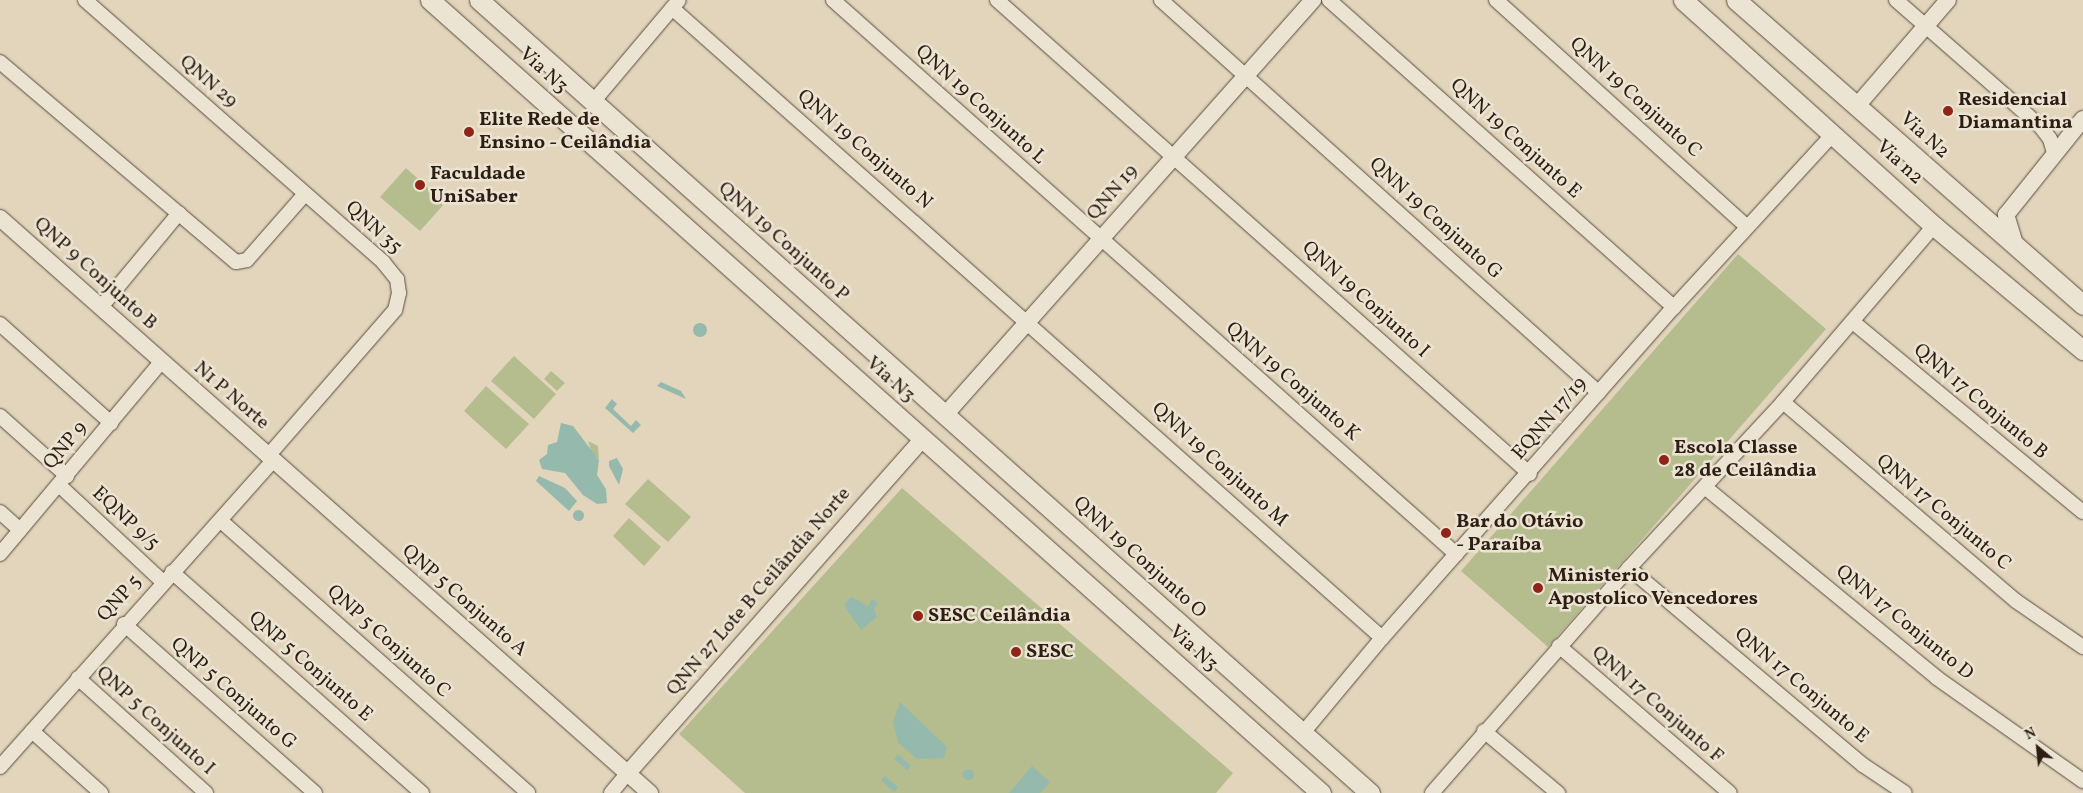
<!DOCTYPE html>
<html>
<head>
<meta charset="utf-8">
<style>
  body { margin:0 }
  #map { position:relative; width:2083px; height:793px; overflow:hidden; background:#e2d5bc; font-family:Vollkorn,serif }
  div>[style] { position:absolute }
  .green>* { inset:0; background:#b5bd8f }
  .water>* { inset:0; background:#95b9ac }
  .round { border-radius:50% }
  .roads { filter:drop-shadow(0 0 1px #5a4b3d) drop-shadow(0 0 1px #5a4b3d) }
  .minor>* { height:14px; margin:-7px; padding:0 7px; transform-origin:7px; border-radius:7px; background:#ece4d3 }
  .tertiary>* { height:16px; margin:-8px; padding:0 8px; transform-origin:8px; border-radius:8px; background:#ece4d3 }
  .secondary>* { height:19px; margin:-9.5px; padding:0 9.5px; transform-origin:9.5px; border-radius:9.5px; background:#ece4d3 }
  .dots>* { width:14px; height:14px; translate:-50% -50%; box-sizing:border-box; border:2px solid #ece4d3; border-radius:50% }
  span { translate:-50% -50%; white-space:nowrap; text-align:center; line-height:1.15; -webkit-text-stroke:5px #ece4d3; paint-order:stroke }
  .street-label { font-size:20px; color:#2d1d13 }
  .poi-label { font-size:20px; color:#2d1d13; font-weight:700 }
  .left { translate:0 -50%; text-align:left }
  .north { position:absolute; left:2013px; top:723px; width:50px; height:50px; -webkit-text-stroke:4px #ece4d3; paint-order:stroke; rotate:332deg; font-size:14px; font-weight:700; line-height:20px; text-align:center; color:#2d1d13 }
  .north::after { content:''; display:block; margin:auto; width:18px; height:22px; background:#2d1d13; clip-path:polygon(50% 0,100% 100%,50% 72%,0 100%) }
</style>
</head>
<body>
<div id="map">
  <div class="green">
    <i style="clip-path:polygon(406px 168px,445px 203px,420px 231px,380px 197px)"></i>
    <i style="clip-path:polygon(1738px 254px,1826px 329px,1548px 647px,1461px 571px)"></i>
    <i style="clip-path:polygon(514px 356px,556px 394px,534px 419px,491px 381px)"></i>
    <i style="clip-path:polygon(551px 371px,565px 383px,557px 391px,544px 379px)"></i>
    <i style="clip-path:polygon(486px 386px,529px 424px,506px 449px,464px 411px)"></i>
    <i style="clip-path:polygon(588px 441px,598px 446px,599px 459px,592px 453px)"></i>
    <i style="clip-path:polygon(648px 479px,691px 517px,668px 542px,625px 504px)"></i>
    <i style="clip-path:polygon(902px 488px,1233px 773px,1216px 793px,745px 793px,679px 734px)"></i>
    <i style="clip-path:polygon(629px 518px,661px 547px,644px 566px,613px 536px)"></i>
  </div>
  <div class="water">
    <i class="round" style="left:693px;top:323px;width:14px;height:14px"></i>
    <i style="clip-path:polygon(661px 382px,681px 391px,686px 399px,657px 386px)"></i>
    <i style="clip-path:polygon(612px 399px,617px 404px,613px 409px,631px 426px,636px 420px,641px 425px,633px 433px,605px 408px)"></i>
    <i style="clip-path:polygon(561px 423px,573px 426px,599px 460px,597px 475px,606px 489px,607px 503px,597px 504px,583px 495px,565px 473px,542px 469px,539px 460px,547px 454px,548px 445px,557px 442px)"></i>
    <i style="clip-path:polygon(617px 458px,623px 469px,619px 485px,609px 466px,609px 461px)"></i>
    <i style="clip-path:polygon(539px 476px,565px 488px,577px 501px,569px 511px,536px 481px)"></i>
    <i class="round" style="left:572.5px;top:509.5px;width:11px;height:11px"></i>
    <i style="clip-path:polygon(851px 597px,868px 606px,872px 599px,878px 603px,874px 609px,877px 617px,861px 630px,846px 609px,845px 604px)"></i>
    <i style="clip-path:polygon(900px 702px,947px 747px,944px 758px,917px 759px,898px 742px,893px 722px)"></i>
    <i style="clip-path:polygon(898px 754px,911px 766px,907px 770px,894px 759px)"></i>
    <i style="clip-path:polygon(1032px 766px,1050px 782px,1040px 793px,1009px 793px)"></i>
    <i class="round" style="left:962.5px;top:768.5px;width:11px;height:11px"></i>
    <i style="clip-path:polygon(885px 776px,898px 787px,894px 792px,881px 780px)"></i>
  </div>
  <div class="roads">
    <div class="minor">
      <i style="left:85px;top:0;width:397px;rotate:41.3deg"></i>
      <i style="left:383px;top:262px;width:22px;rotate:51deg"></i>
      <i style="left:397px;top:279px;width:14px;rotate:82deg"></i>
      <i style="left:399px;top:293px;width:17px;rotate:103deg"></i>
      <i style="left:395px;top:310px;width:194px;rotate:131deg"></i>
      <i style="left:833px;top:0;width:834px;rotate:41.64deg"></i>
      <i style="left:997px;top:0;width:713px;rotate:41.65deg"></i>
      <i style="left:1161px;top:0;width:588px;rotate:41.9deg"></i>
      <i style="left:1329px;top:0;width:462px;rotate:41.7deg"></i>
      <i style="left:1496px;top:0;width:338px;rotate:42.1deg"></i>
      <i style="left:1896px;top:0;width:191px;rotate:41.2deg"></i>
      <i style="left:2040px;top:126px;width:16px;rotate:52deg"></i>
      <i style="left:2050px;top:139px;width:15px;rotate:74deg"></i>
      <i style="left:672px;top:8px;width:949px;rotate:41.58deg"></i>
      <i style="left:0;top:62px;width:309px;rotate:40.3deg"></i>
      <i style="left:236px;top:262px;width:11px;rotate:-10deg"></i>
      <i style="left:247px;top:260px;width:88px;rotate:-48.7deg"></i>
      <i style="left:593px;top:102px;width:133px;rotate:-49.9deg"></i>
      <i style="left:101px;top:307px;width:122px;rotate:-50.3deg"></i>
      <i style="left:1853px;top:322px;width:298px;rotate:39.6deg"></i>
      <i style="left:0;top:324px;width:149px;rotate:41.7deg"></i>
      <i style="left:1783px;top:402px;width:306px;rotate:40.5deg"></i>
      <i style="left:2016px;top:601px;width:81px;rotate:34.5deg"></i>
      <i style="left:0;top:416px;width:90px;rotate:41.8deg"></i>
      <i style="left:59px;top:485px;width:142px;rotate:43deg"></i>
      <i style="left:1706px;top:488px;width:299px;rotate:39.4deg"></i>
      <i style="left:1937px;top:678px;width:179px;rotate:35.2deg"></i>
      <i style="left:0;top:512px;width:27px;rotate:42deg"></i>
      <i style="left:221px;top:521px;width:410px;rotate:41.5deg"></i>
      <i style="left:0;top:554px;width:249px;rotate:-50deg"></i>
      <i style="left:1629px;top:568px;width:306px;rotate:40.1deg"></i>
      <i style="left:1863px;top:765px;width:50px;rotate:33.7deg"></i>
      <i style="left:172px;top:572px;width:334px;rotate:41.5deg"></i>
      <i style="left:124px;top:624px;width:255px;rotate:41.5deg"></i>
      <i style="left:1559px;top:646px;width:225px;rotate:40.7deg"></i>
      <i style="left:78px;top:678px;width:172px;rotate:41.9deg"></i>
      <i style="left:32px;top:731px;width:93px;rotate:41.9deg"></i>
      <i style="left:1484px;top:731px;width:97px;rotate:40deg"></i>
      <i style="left:1302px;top:734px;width:125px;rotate:-50.2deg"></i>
      <i style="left:1382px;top:638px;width:441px;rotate:-48.6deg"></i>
      <i style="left:1674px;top:307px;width:235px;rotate:-47.4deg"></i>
      <i style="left:0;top:767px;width:410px;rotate:-48.3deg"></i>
      <i style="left:611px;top:793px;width:26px;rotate:-50deg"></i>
      <i style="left:1432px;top:793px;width:299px;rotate:-48.8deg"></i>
      <i style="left:1629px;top:568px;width:226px;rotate:-47.1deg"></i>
      <i style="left:1783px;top:402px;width:232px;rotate:-49.4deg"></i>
    </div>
    <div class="tertiary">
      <i style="left:1856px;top:107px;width:141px;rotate:-49.3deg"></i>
      <i style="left:0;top:218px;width:868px;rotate:41.5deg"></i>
      <i style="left:2016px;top:247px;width:34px;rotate:-107deg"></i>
      <i style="left:2006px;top:215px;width:123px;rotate:-51.3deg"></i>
      <i style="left:945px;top:415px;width:555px;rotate:-48.44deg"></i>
      <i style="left:628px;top:773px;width:445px;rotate:-48.6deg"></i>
    </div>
    <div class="secondary">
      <i style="left:430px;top:0;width:1193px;rotate:41.67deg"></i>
      <i style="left:479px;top:0;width:1193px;rotate:41.67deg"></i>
      <i style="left:1683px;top:0;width:338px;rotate:42deg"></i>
      <i style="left:1934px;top:226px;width:194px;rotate:39.8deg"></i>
      <i style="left:1736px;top:0;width:462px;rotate:41.3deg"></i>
    </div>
  </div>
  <div class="dots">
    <i style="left:1948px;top:111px;background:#8f2418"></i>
    <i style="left:469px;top:132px;background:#8f2418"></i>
    <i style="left:420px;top:185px;background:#8f2418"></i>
    <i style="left:1664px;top:460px;background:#8f2418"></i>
    <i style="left:1446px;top:533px;background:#8f2418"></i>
    <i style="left:1538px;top:588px;background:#8f2418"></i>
    <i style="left:918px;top:616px;background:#8f2418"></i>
    <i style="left:1016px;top:652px;background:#8f2418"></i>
  </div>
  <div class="street-label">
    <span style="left:543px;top:71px;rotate:42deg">Via N3</span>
    <span style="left:208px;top:82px;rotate:41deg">QNN 29</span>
    <span style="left:1635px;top:98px;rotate:42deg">QNN 19 Conjunto C</span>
    <span style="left:980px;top:105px;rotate:42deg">QNN 19 Conjunto L</span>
    <span style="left:1924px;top:136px;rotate:42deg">Via N2</span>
    <span style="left:1515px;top:139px;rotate:42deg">QNN 19 Conjunto E</span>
    <span style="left:864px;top:150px;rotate:41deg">QNN 19 Conjunto N</span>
    <span style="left:1899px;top:163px;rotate:42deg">Via n2</span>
    <span style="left:1113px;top:193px;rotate:-49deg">QNN 19</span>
    <span style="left:1435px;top:219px;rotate:42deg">QNN 19 Conjunto G</span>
    <span style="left:373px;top:228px;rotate:42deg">QNN 35</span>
    <span style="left:783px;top:242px;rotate:42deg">QNN 19 Conjunto P</span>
    <span style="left:95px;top:274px;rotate:42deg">QNP 9 Conjunto B</span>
    <span style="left:1365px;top:300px;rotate:42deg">QNN 19 Conjunto I</span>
    <span style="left:890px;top:380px;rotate:42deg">Via N3</span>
    <span style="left:1292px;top:382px;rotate:41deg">QNN 19 Conjunto K</span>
    <span style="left:231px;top:396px;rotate:41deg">N1 P Norte</span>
    <span style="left:1980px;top:402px;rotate:40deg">QNN 17 Conjunto B</span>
    <span style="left:1550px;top:419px;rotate:-49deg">EQNN 17/19</span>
    <span style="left:66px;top:446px;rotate:-50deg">QNP 9</span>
    <span style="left:1219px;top:465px;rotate:42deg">QNN 19 Conjunto M</span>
    <span style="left:1943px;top:513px;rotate:40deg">QNN 17 Conjunto C</span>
    <span style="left:125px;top:519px;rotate:43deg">EQNP 9/5</span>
    <span style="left:1139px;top:558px;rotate:42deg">QNN 19 Conjunto O</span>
    <span style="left:759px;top:592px;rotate:-49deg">QNN 27 Lote B Ceilândia Norte</span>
    <span style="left:120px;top:599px;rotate:-48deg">QNP 5</span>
    <span style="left:464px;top:601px;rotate:41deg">QNP 5 Conjunto A</span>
    <span style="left:1904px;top:623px;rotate:39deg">QNN 17 Conjunto D</span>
    <span style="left:388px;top:642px;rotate:42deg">QNP 5 Conjunto C</span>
    <span style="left:1193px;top:649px;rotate:42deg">Via N3</span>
    <span style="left:310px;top:667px;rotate:41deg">QNP 5 Conjunto E</span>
    <span style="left:1801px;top:686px;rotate:40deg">QNN 17 Conjunto E</span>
    <span style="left:233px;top:694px;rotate:41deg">QNP 5 Conjunto G</span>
    <span style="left:1657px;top:705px;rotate:41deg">QNN 17 Conjunto F</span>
    <span style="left:155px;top:721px;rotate:42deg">QNP 5 Conjunto I</span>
  </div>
  <div class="poi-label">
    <span class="left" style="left:1958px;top:112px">Residencial<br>Diamantina</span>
    <span class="left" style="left:479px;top:132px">Elite Rede de<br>Ensino - Ceilândia</span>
    <span class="left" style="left:430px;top:186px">Faculdade<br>UniSaber</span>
    <span class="left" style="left:1674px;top:460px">Escola Classe<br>28 de Ceilândia</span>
    <span class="left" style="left:1456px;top:534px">Bar do Otávio<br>- Paraíba</span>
    <span class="left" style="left:1548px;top:588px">Ministerio<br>Apostolico Vencedores</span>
    <span class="left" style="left:928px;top:616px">SESC Ceilândia</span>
    <span class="left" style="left:1026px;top:652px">SESC</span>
  </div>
  <div class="north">N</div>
</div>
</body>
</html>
